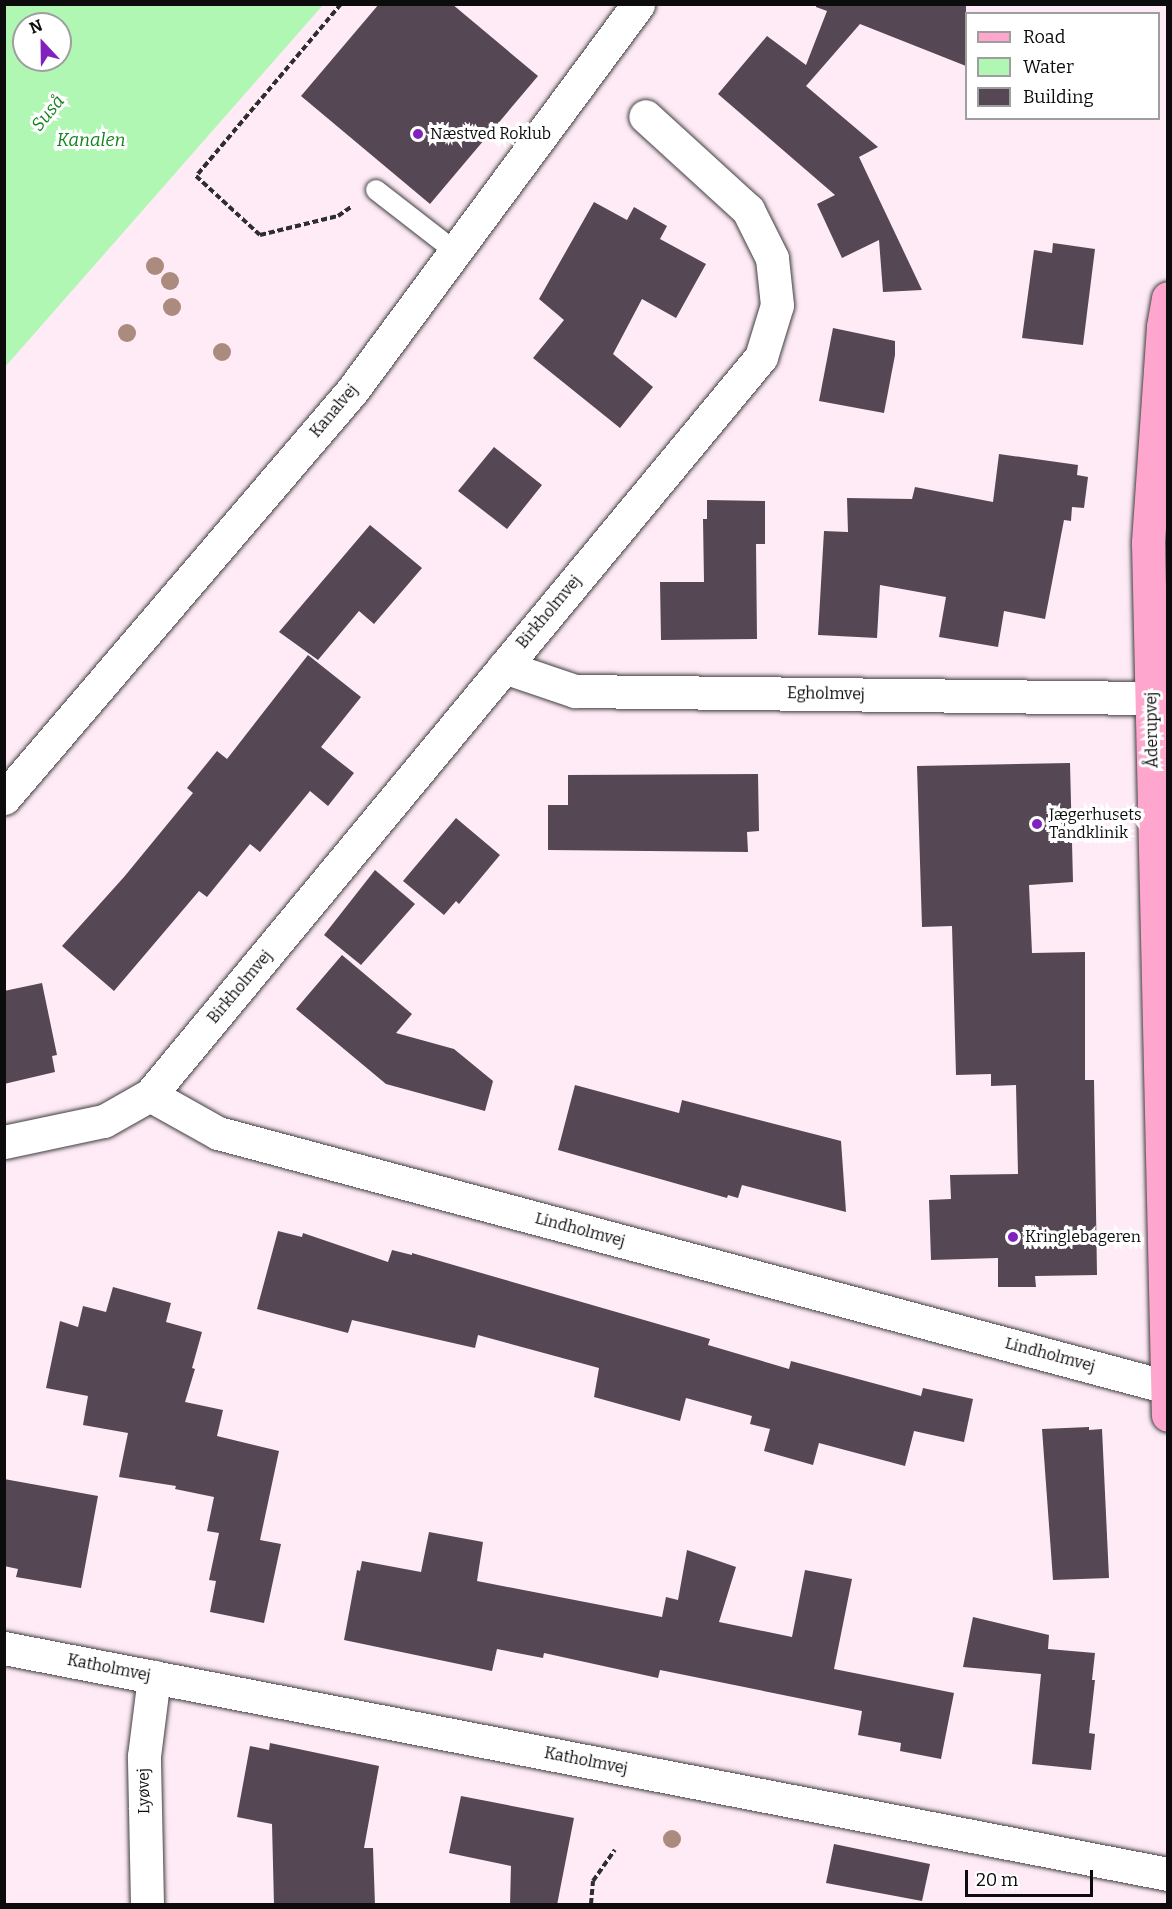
<!DOCTYPE html>
<meta charset="utf-8">
<style>
body{margin:0}
#map{position:relative;width:1172px;height:1909px;overflow:hidden;background:#ffebf6;font-family:Bitter,serif}
div>[style]{position:absolute}
.water>*{inset:0;background:#aff7b2}
.building>*{inset:0;background:#554854}
.path>*{height:4px;margin-top:-2px;transform-origin:0;background:repeating-linear-gradient(90deg,#2e2e2e 0 6px,transparent 0 9px)}
.roads{filter:drop-shadow(0 0 2px #3f3f3f) drop-shadow(0 0 2px #3f3f3f)}
.lane>*{height:20px;margin:-10px;padding:0 10px;transform-origin:10px;border-radius:10px;background:#fff}
.street>*{height:33px;margin:-16.5px;padding:0 16.5px;transform-origin:16.5px;border-radius:16.5px;background:#fff}
.secondary>*{height:33px;margin:-16.5px;padding:0 16.5px;transform-origin:16.5px;border-radius:16.5px;background:#ffa6ce}
.trees>*{width:18px;height:18px;margin:-9px;border-radius:50%;background:#aa8b7e}
.dots>*{width:16px;height:16px;translate:-50% -50%;box-sizing:border-box;border:3px solid #fff;border-radius:50%}
span{translate:-50% -50%;white-space:nowrap;text-align:center;line-height:1.15;-webkit-text-stroke:6px #fff;paint-order:stroke}
.poi-label{font-size:16px;color:#0c0c0c}
.left{translate:0 -50%;text-align:left}
.street-label{font-size:16px;color:#0c0c0c}
.water-label{font-size:18px;color:#13831e;font-style:italic}
.frame{position:absolute;inset:0;border:6px solid #0c0c0c;pointer-events:none}
.legend{position:absolute;left:965px;top:12px;width:195px;height:108px;box-sizing:border-box;background:#fff;border:2px solid #9e9e9e;margin:0;padding:8px 10px;list-style:none;font-size:18px;color:#0c0c0c}
.legend li{display:flex;align-items:center;gap:12px;height:30px}
.legend b{width:30px;border:2px solid #9e9e9e}
.north{position:absolute;left:12px;top:12px;width:60px;height:60px;box-sizing:border-box;background:#fff;border:2px solid #9e9e9e;border-radius:50%;rotate:338deg;font-size:16px;font-weight:700;line-height:24px;text-align:center;color:#0c0c0c}
.north::after{content:'';display:block;margin:auto;width:21px;height:27px;background:#8222be;clip-path:polygon(50% 0,100% 100%,50% 72%,0 100%)}
.scale{position:absolute;left:965px;top:1870px;width:128px;height:27px;box-sizing:border-box;border:3px solid #0c0c0c;border-top:0;padding-left:8px;font-size:18px;line-height:21px;white-space:nowrap;color:#0c0c0c;-webkit-text-stroke:4px #fff;paint-order:stroke}
</style>
<div id="map">
<div class="water">
<i style="clip-path:polygon(evenodd,5px 4px,323px 5px,5px 367px,4px 5px,5px 4px,24px 24px,60px 24px,60px 60px,24px 60px,24px 24px)"></i>
</div>
<div class="building">
<i style="clip-path:polygon(379px 4px,452px 4px,538px 76px,430px 204px,301px 96px)"></i>
<i style="clip-path:polygon(816px 4px,966px 4px,966px 66px,860px 24px,806px 86px,878px 147px,859px 157px,922px 290px,883px 292px,879px 240px,842px 258px,817px 204px,835px 195px,718px 94px,767px 36px,806px 65px,827px 11px,816px 7px)"></i>
<i style="clip-path:polygon(594px 202px,627px 220px,634px 207px,667px 226px,660px 239px,706px 264px,676px 318px,642px 299px,613px 354px,653px 387px,620px 428px,533px 358px,564px 320px,539px 299px)"></i>
<i style="clip-path:polygon(1053px 243px,1095px 249px,1083px 345px,1022px 338px,1034px 250px,1052px 253px)"></i>
<i style="clip-path:polygon(833px 328px,895px 341px,895px 355px,884px 413px,819px 401px)"></i>
<i style="clip-path:polygon(494px 447px,542px 485px,507px 529px,458px 491px)"></i>
<i style="clip-path:polygon(999px 454px,1078px 465px,1077px 475px,1088px 477px,1084px 508px,1072px 507px,1071px 521px,1064px 520px,1045px 619px,1004px 611px,998px 647px,939px 637px,946px 597px,880px 585px,877px 638px,818px 635px,824px 531px,848px 532px,847px 498px,912px 499px,915px 487px,993px 502px)"></i>
<i style="clip-path:polygon(707px 500px,765px 501px,765px 544px,756px 544px,757px 639px,661px 640px,660px 582px,704px 582px,703px 519px,707px 519px)"></i>
<i style="clip-path:polygon(370px 525px,422px 568px,374px 624px,359px 611px,318px 660px,279px 632px)"></i>
<i style="clip-path:polygon(308px 655px,361px 697px,321px 747px,354px 773px,328px 806px,310px 791px,260px 852px,250px 844px,207px 897px,199px 891px,114px 991px,62px 946px,124px 877px,193px 793px,187px 788px,217px 751px,227px 759px)"></i>
<i style="clip-path:polygon(1070px 763px,1073px 882px,1029px 885px,1032px 953px,1085px 952px,1085px 1080px,1094px 1080px,1097px 1275px,1035px 1276px,1036px 1287px,998px 1287px,998px 1258px,931px 1260px,929px 1200px,951px 1199px,950px 1175px,1018px 1174px,1016px 1085px,991px 1086px,991px 1074px,956px 1075px,952px 926px,922px 927px,917px 766px)"></i>
<i style="clip-path:polygon(758px 774px,759px 831px,747px 832px,748px 852px,548px 850px,548px 805px,568px 805px,568px 775px)"></i>
<i style="clip-path:polygon(456px 818px,500px 855px,459px 904px,456px 901px,444px 915px,403px 881px)"></i>
<i style="clip-path:polygon(375px 870px,415px 904px,361px 965px,324px 935px)"></i>
<i style="clip-path:polygon(342px 955px,412px 1014px,396px 1033px,454px 1049px,493px 1081px,485px 1111px,386px 1084px,296px 1009px)"></i>
<i style="clip-path:polygon(42px 983px,57px 1055px,52px 1056px,55px 1072px,4px 1084px,4px 991px)"></i>
<i style="clip-path:polygon(575px 1085px,679px 1113px,682px 1100px,841px 1141px,846px 1212px,742px 1185px,738px 1198px,728px 1195px,727px 1198px,558px 1150px)"></i>
<i style="clip-path:polygon(278px 1231px,302px 1237px,303px 1233px,388px 1262px,392px 1250px,412px 1255px,412px 1253px,710px 1339px,708px 1345px,789px 1369px,791px 1361px,921px 1396px,923px 1388px,973px 1399px,964px 1442px,914px 1431px,905px 1466px,819px 1443px,813px 1465px,764px 1451px,770px 1429px,750px 1424px,752px 1416px,686px 1398px,680px 1421px,594px 1397px,599px 1368px,478px 1335px,475px 1348px,352px 1320px,348px 1333px,257px 1309px)"></i>
<i style="clip-path:polygon(113px 1287px,171px 1303px,166px 1322px,202px 1332px,192px 1368px,195px 1369px,185px 1402px,223px 1410px,217px 1436px,279px 1451px,260px 1540px,281px 1544px,264px 1623px,210px 1612px,216px 1581px,209px 1580px,219px 1533px,207px 1531px,214px 1497px,175px 1489px,176px 1486px,119px 1477px,128px 1433px,83px 1425px,88px 1396px,46px 1388px,60px 1321px,78px 1327px,83px 1306px,106px 1312px)"></i>
<i style="clip-path:polygon(1089px 1427px,1089px 1430px,1102px 1429px,1109px 1578px,1053px 1580px,1042px 1429px)"></i>
<i style="clip-path:polygon(4px 1479px,98px 1496px,81px 1588px,16px 1577px,18px 1569px,4px 1566px)"></i>
<i style="clip-path:polygon(429px 1532px,483px 1542px,477px 1581px,662px 1617px,666px 1597px,678px 1600px,687px 1550px,736px 1567px,719px 1622px,792px 1637px,805px 1570px,852px 1579px,834px 1669px,954px 1693px,941px 1759px,900px 1751px,901px 1743px,858px 1735px,862px 1711px,660px 1670px,658px 1678px,544px 1653px,543px 1658px,497px 1649px,492px 1671px,344px 1640px,357px 1570px,360px 1571px,362px 1561px,421px 1572px)"></i>
<i style="clip-path:polygon(973px 1617px,1049px 1635px,1048px 1649px,1095px 1653px,1092px 1680px,1095px 1680px,1089px 1733px,1095px 1734px,1091px 1770px,1032px 1764px,1041px 1674px,963px 1667px)"></i>
<i style="clip-path:polygon(270px 1743px,379px 1766px,364px 1848px,373px 1848px,375px 1905px,274px 1905px,272px 1824px,237px 1817px,250px 1746px,269px 1750px)"></i>
<i style="clip-path:polygon(461px 1796px,574px 1818px,557px 1905px,510px 1905px,511px 1866px,449px 1853px)"></i>
<i style="clip-path:polygon(834px 1844px,930px 1864px,922px 1901px,826px 1883px)"></i>
</div>
<div class="path">
<i style="left:341px;top:4px;width:225px;rotate:130.1deg"></i>
<i style="left:196px;top:176px;width:87px;rotate:42.7deg"></i>
<i style="left:260px;top:235px;width:80px;rotate:-13.7deg"></i>
<i style="left:338px;top:216px;width:16px;rotate:-35deg"></i>
<i style="left:591px;top:1904px;width:23px;rotate:-85deg"></i>
<i style="left:593px;top:1881px;width:38px;rotate:-55deg"></i>
</div>
<div class="roads">
<div class="lane">
<i style="left:376px;top:190px;width:101px;rotate:37.8deg"></i>
</div>
<div class="street">
<i style="left:504px;top:667px;width:75px;rotate:18.7deg"></i>
<i style="left:575px;top:691px;width:576px;rotate:0.7deg"></i>
<i style="left:4px;top:798px;width:535px;rotate:-49.47deg"></i>
<i style="left:352px;top:391px;width:481px;rotate:-53.5deg"></i>
<i style="left:150px;top:1095px;width:958px;rotate:-50.38deg"></i>
<i style="left:761px;top:357px;width:54px;rotate:-72.9deg"></i>
<i style="left:777px;top:305px;width:47px;rotate:-96.1deg"></i>
<i style="left:772px;top:258px;width:54px;rotate:-116.6deg"></i>
<i style="left:748px;top:210px;width:139px;rotate:-137.6deg"></i>
<i style="left:4px;top:1142px;width:102px;rotate:-11.9deg"></i>
<i style="left:104px;top:1121px;width:53px;rotate:-29.5deg"></i>
<i style="left:150px;top:1095px;width:78px;rotate:29.2deg"></i>
<i style="left:218px;top:1133px;width:982px;rotate:14.98deg"></i>
<i style="left:4px;top:1648px;width:1186px;rotate:10.99deg"></i>
<i style="left:147px;top:1904px;width:148px;rotate:-91.2deg"></i>
<i style="left:144px;top:1756px;width:80px;rotate:-82.8deg"></i>
</div>
<div class="secondary">
<i style="left:1168px;top:298px;width:29px;rotate:100deg"></i>
<i style="left:1163px;top:327px;width:217px;rotate:94deg"></i>
<i style="left:1148px;top:543px;width:872px;rotate:88.69deg"></i>
</div>
</div>
<div class="trees">
<i style="left:155px;top:266px"></i>
<i style="left:170px;top:281px"></i>
<i style="left:172px;top:307px"></i>
<i style="left:127px;top:333px"></i>
<i style="left:222px;top:352px"></i>
<i style="left:672px;top:1839px"></i>
</div>
<div class="dots">
<i style="left:418px;top:134px;background:#8222be"></i>
<i style="left:1037px;top:824px;background:#8222be"></i>
<i style="left:1013px;top:1237px;background:#8222be"></i>
</div>
<div class="poi-label">
<span class="left" style="left:430px;top:134px">Næstved Roklub</span>
<span class="left" style="left:1049px;top:824px">Jægerhusets<br>Tandklinik</span>
<span class="left" style="left:1025px;top:1237px">Kringlebageren</span>
</div>
<div class="street-label">
<span style="left:334px;top:411px;rotate:-50deg">Kanalvej</span>
<span style="left:549px;top:612px;rotate:-50deg">Birkholmvej</span>
<span style="left:826px;top:694px;rotate:1deg">Egholmvej</span>
<span style="left:1152px;top:730px;rotate:-91deg">Åderupvej</span>
<span style="left:240px;top:987px;rotate:-50deg">Birkholmvej</span>
<span style="left:580px;top:1230px;rotate:15deg">Lindholmvej</span>
<span style="left:1050px;top:1355px;rotate:15deg">Lindholmvej</span>
<span style="left:109px;top:1668px;rotate:11deg">Katholmvej</span>
<span style="left:586px;top:1761px;rotate:11deg">Katholmvej</span>
<span style="left:144px;top:1791px;rotate:-91deg">Lyøvej</span>
</div>
<div class="water-label">
<span style="left:48px;top:113px;rotate:-51deg">Suså</span>
<span style="left:91px;top:140px">Kanalen</span>
</div>
<div class="frame"></div>
<ul class="legend">
<li><b style="height:8px;background:#ffa6ce"></b>Road</li>
<li><b style="height:16px;background:#aff7b2"></b>Water</li>
<li><b style="height:16px;background:#554854"></b>Building</li>
</ul>
<div class="north">N</div>
<div class="scale">20 m</div>
</div>
